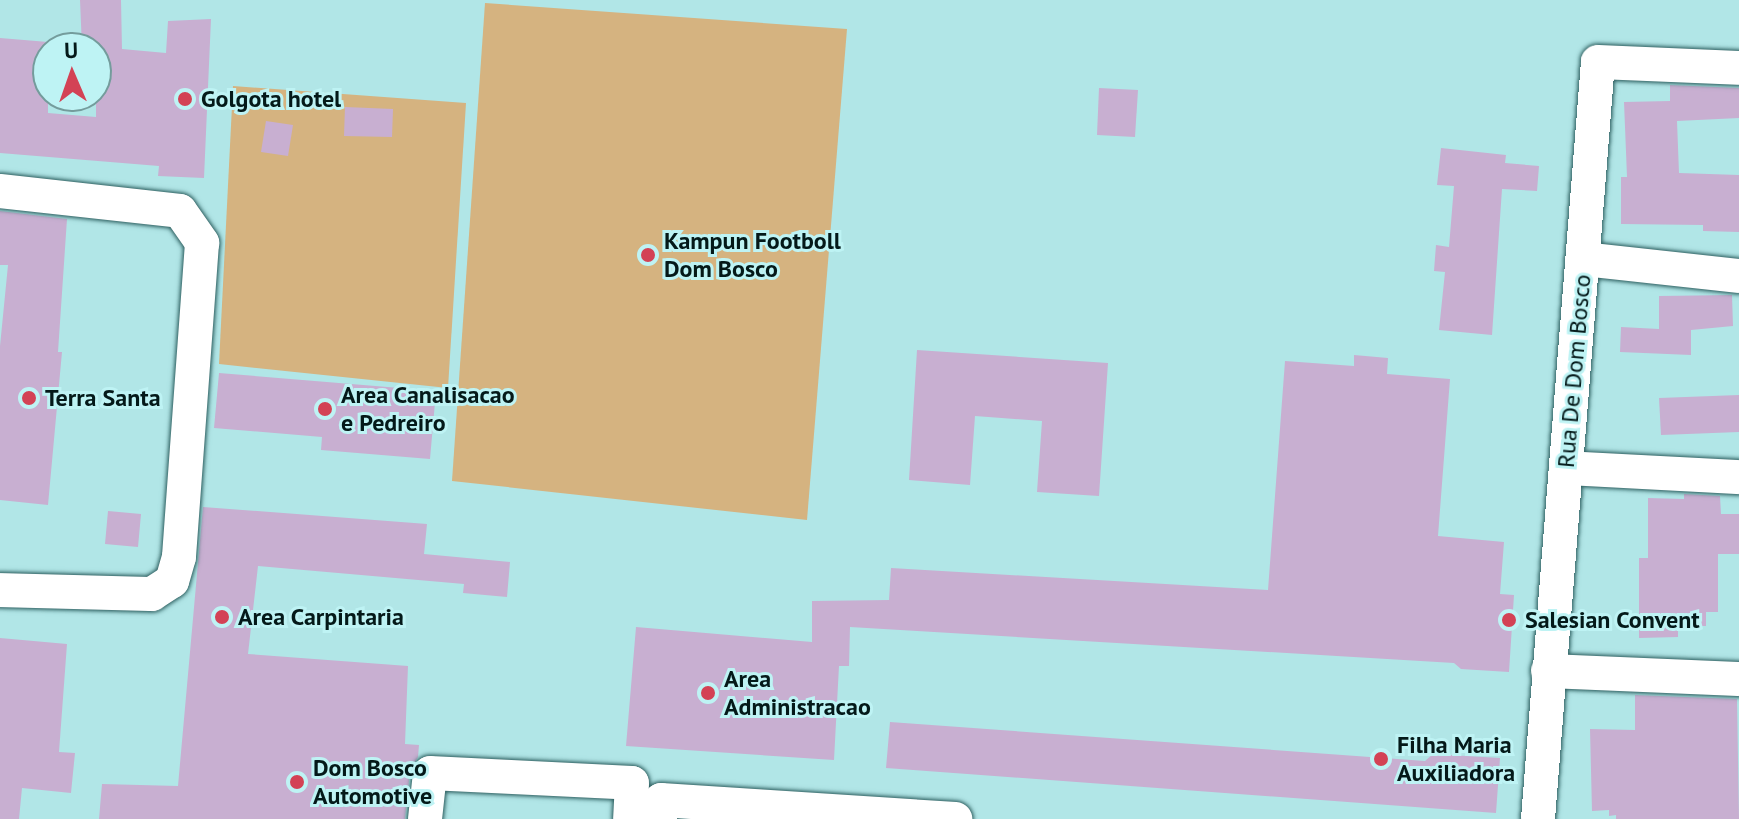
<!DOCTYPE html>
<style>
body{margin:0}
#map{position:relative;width:1739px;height:819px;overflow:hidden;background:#b1e6e7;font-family:"PT Sans",sans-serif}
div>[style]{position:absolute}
.green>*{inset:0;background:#d5b380}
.building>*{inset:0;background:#c8afd1}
.roads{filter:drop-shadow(0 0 2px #2d5f60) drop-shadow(0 0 2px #2d5f60)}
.minor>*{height:34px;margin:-17px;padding:0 17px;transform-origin:17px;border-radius:17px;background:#fff}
.dots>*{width:22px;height:22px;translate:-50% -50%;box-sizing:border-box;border:4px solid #bef3f4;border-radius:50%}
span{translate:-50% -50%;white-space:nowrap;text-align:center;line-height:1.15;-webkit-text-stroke:6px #bef3f4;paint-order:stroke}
.poi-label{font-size:24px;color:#041919;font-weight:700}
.left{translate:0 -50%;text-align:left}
.street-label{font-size:24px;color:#041919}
.north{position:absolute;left:32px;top:32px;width:80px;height:80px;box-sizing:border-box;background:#bef3f4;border:2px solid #749c9c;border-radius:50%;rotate:358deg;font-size:22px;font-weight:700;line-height:32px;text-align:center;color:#041919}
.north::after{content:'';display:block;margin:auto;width:28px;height:36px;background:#d34255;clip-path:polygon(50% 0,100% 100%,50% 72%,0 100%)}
</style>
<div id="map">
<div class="green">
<i style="clip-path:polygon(485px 3px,847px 29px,807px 520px,452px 481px)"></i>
<i style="clip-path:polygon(233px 86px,466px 103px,448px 388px,219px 364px)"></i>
</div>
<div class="building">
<i style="clip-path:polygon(80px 0,121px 0,122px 49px,166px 53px,168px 21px,211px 19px,204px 178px,158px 176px,159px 166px,0 153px,0 38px,48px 42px,48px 113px,96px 117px,96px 48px,82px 48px)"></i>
<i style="clip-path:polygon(1670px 85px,1739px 88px,1739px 118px,1677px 121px,1679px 173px,1739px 175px,1739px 232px,1703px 231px,1703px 225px,1621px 224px,1621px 177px,1627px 177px,1624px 102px,1670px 101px)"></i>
<i style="clip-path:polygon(1099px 88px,1138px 90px,1135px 137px,1097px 135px)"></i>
<i style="clip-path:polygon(345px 107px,393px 109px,392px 137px,344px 136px)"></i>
<i style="clip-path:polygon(266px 121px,293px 125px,288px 156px,261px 152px)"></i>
<i style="clip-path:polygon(1441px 148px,1506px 155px,1505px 163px,1539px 166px,1537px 191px,1502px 189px,1492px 335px,1439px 330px,1445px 272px,1434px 271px,1436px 245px,1449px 247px,1454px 186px,1437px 185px)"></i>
<i style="clip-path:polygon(0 211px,67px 219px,58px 352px,62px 352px,48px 505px,0 500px,0 346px,8px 265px,0 265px)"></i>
<i style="clip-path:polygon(1732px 295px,1733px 326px,1691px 330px,1691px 355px,1620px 352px,1621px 327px,1659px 329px,1659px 296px)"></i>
<i style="clip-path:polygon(917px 350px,1108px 363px,1099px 496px,1037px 492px,1042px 421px,975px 416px,970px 485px,909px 480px)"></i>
<i style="clip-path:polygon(1354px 355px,1388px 358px,1387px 374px,1450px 379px,1438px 536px,1504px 542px,1500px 594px,1514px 595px,1509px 672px,1461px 669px,1454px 663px,850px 627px,849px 666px,839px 666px,834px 760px,626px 746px,636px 627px,812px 642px,812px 601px,889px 600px,891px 568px,1268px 590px,1285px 361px,1354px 366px)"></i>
<i style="clip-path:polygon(219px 373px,436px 391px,430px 459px,321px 450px,322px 437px,214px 428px)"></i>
<i style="clip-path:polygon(1739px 395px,1739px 432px,1661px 435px,1659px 398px)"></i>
<i style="clip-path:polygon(1684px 494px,1720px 496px,1721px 514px,1739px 514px,1739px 554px,1718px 554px,1718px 612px,1706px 612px,1706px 626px,1678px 626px,1678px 637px,1639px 638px,1639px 558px,1648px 558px,1648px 498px,1684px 499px)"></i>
<i style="clip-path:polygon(203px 507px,427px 524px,424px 554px,510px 562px,507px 597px,463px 593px,464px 584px,258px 566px,248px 654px,408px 666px,405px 744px,419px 745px,418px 757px,410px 771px,405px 819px,99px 819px,102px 784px,178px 786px)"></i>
<i style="clip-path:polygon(108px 511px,141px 514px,138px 547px,105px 544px)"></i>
<i style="clip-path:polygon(0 638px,67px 644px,59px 752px,75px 753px,71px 793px,22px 788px,19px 819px,0 819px)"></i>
<i style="clip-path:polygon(1635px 695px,1737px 699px,1739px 819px,1616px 819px,1616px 815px,1609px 816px,1609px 810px,1592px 811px,1590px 729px,1635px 730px)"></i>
<i style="clip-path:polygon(890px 722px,1425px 761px,1433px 754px,1500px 758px,1496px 813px,886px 768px)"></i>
</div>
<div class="roads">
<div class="minor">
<i style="left:0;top:191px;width:181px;rotate:6.3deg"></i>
<i style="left:180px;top:211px;width:39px;rotate:55deg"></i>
<i style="left:202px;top:243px;width:315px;rotate:94.2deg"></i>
<i style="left:179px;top:557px;width:25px;rotate:106deg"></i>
<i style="left:172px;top:581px;width:24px;rotate:147deg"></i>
<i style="left:152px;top:594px;width:152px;rotate:-178.5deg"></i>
<i style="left:1583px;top:259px;width:157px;rotate:6.2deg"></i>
<i style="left:1566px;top:468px;width:173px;rotate:3deg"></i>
<i style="left:1548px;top:671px;width:191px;rotate:2.4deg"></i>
<i style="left:425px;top:819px;width:46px;rotate:-83.8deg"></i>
<i style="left:430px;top:773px;width:202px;rotate:2.8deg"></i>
<i style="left:632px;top:783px;width:36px;rotate:93deg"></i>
<i style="left:660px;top:819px;width:19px;rotate:-87deg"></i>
<i style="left:661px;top:800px;width:295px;rotate:3.7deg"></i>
<i style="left:1538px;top:819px;width:759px;rotate:-85.47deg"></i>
<i style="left:1598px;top:62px;width:141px;rotate:2.4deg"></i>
</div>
</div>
<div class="dots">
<i style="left:185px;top:99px;background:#d34255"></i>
<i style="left:648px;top:255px;background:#d34255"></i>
<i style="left:29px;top:398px;background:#d34255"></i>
<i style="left:325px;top:409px;background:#d34255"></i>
<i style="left:222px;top:617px;background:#d34255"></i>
<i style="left:1509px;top:620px;background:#d34255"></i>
<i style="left:708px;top:693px;background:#d34255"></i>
<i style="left:1381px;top:759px;background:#d34255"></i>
<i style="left:297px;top:782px;background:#d34255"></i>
</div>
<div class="poi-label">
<span class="left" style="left:201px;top:99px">Golgota hotel</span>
<span class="left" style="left:664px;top:255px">Kampun Footboll<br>Dom Bosco</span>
<span class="left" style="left:341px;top:409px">Area Canalisacao<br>e Pedreiro</span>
<span class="left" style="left:45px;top:398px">Terra Santa</span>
<span class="left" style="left:238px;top:617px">Area Carpintaria</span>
<span class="left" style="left:1525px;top:620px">Salesian Convent</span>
<span class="left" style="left:724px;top:693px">Area<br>Administracao</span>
<span class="left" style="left:1397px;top:759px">Filha Maria<br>Auxiliadora</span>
<span class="left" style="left:313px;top:782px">Dom Bosco<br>Automotive</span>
</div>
<div class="street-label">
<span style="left:1574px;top:371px;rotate:-85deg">Rua De Dom Bosco</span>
</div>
<div class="north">U</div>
</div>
